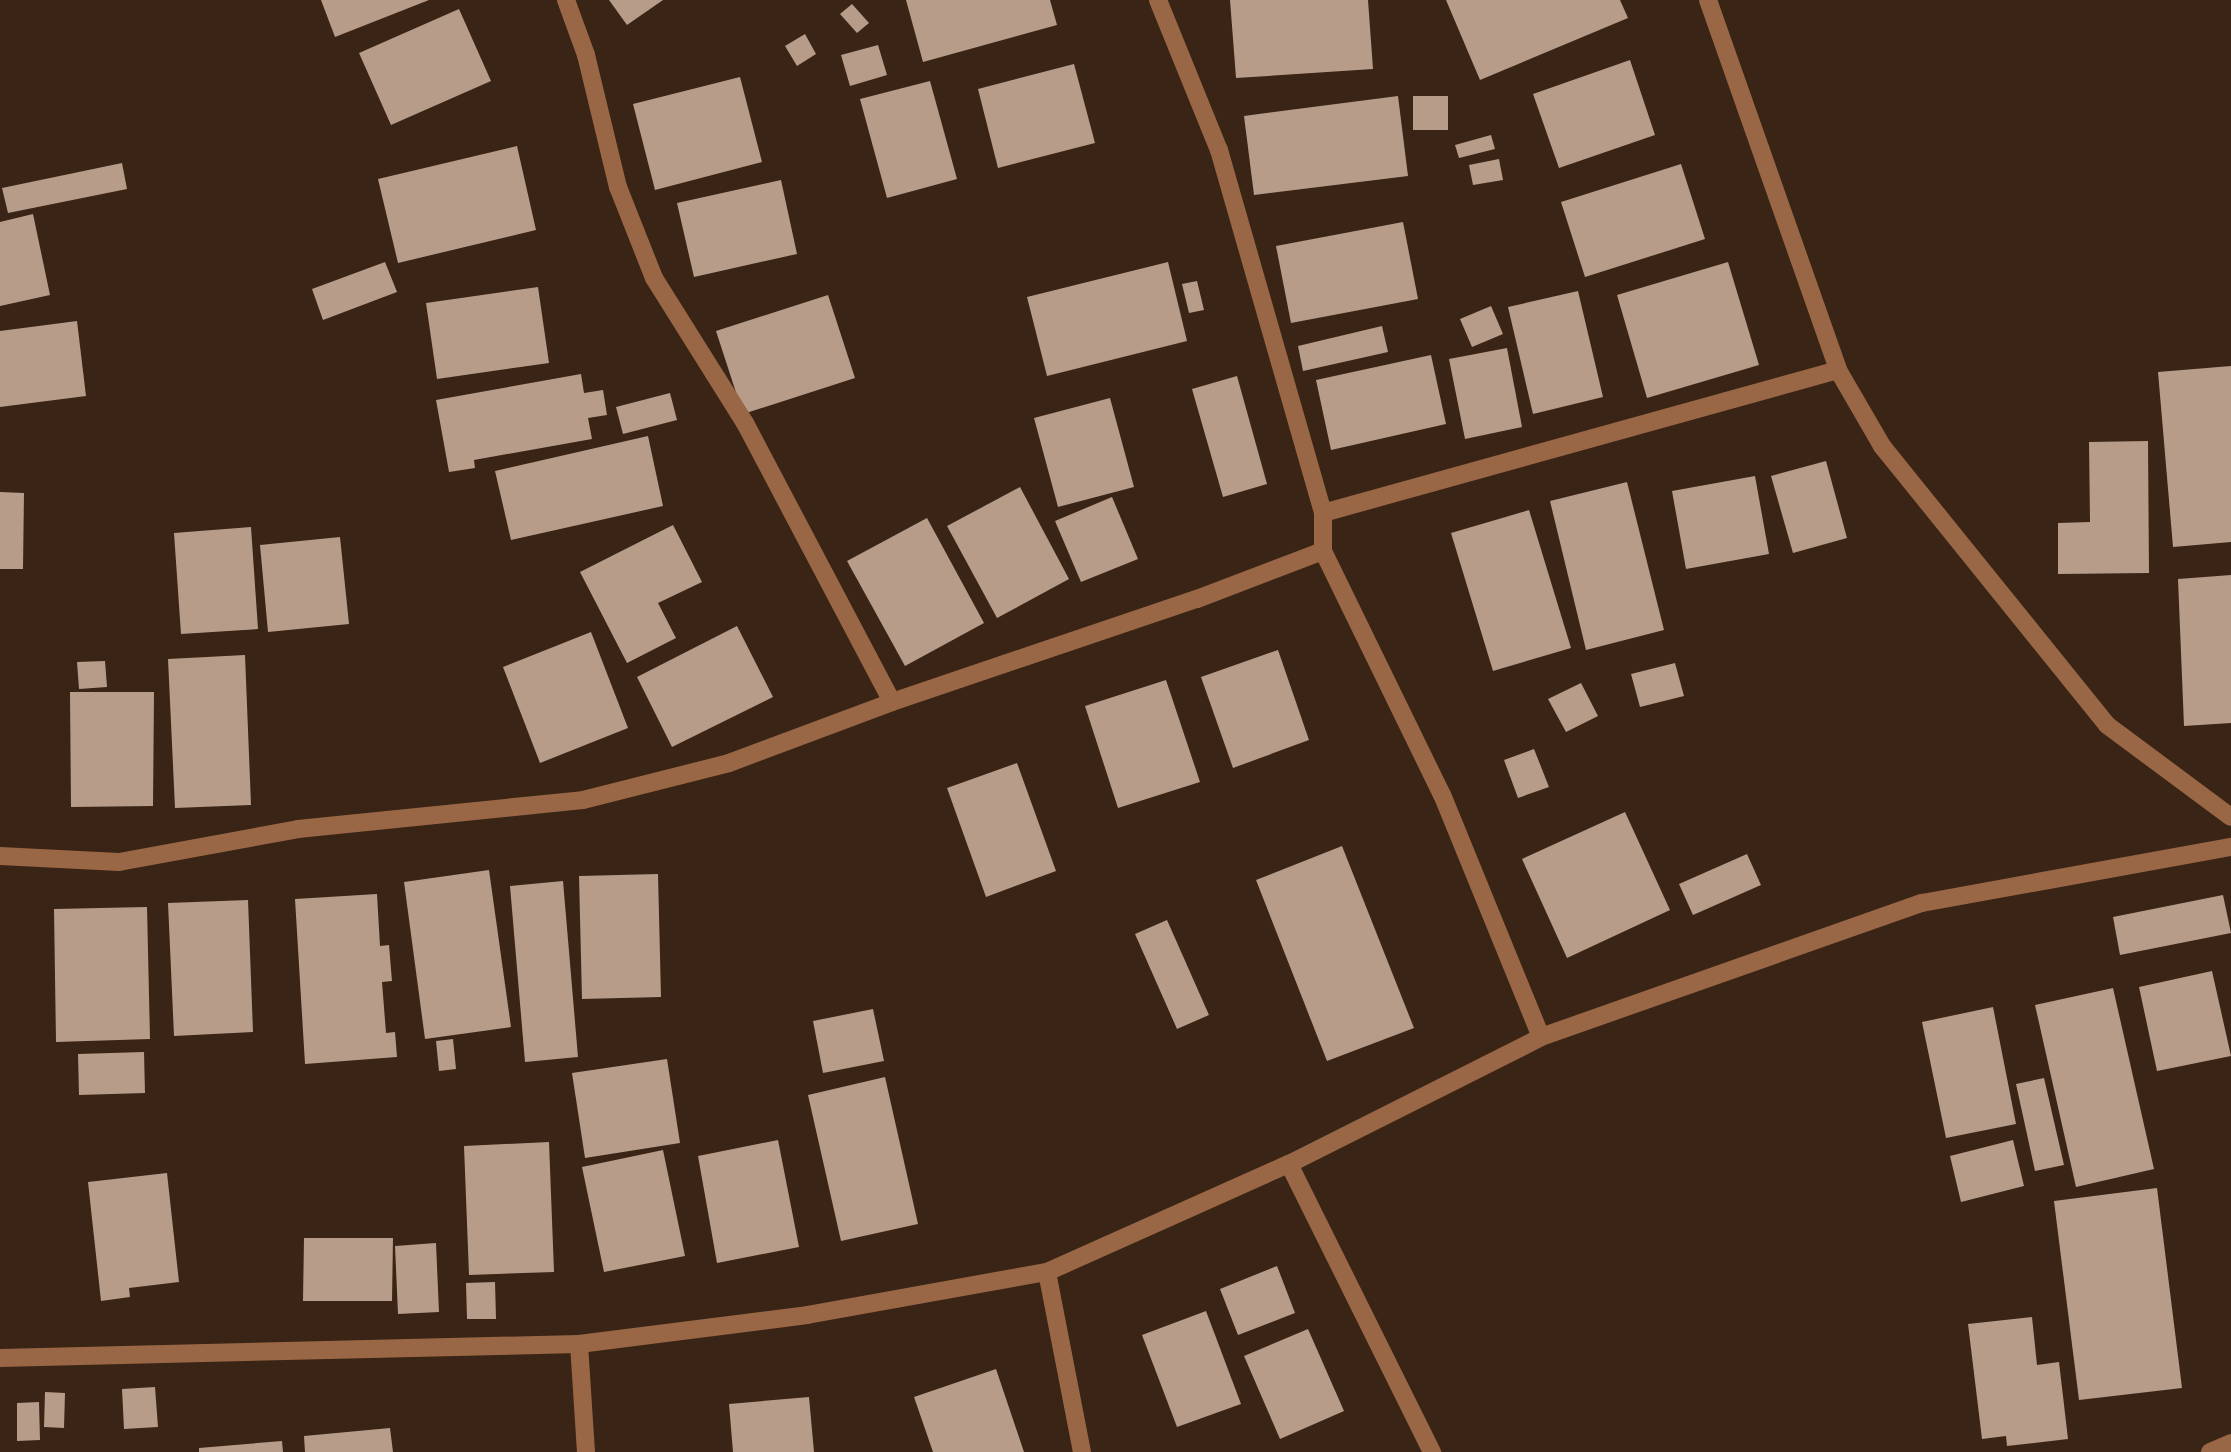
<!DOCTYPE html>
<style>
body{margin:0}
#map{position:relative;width:2231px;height:1452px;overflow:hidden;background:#392415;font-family:"Fira Sans Condensed",sans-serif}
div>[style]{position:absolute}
.building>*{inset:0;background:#b89c8a}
.minor>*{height:18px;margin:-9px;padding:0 9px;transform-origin:9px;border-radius:9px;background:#996745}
span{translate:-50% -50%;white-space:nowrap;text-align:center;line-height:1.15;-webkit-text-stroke:7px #191009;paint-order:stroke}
</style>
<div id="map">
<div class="building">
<i style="clip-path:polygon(321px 0,429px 0,335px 37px)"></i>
<i style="clip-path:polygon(609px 0,663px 0,627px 25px)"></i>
<i style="clip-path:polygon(906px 0,1050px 0,1057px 25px,923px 62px)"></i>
<i style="clip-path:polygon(1230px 0,1368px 0,1373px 69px,1236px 78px)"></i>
<i style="clip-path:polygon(1446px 0,1620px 0,1628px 18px,1480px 80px)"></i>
<i style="clip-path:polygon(852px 4px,869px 23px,857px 33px,840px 14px)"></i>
<i style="clip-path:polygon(459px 9px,491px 81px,391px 125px,359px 53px)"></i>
<i style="clip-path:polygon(805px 34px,816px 54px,797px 66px,785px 46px)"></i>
<i style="clip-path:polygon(878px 45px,887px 75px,850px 86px,841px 55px)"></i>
<i style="clip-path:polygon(1630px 60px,1655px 135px,1559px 168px,1533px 94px)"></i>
<i style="clip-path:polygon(1074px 64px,1095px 143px,998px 168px,978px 89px)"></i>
<i style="clip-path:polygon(740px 77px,762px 162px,655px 190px,633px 104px)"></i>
<i style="clip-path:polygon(930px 81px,957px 179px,887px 198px,860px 99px)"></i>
<i style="clip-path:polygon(1398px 96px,1408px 176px,1254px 195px,1244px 116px)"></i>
<i style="clip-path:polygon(1413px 96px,1448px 96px,1448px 130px,1413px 130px)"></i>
<i style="clip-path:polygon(1491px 135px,1495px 149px,1459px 158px,1455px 145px)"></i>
<i style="clip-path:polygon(517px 146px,536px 230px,398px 263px,378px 179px)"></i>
<i style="clip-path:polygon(1499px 159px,1503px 180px,1473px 185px,1469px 165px)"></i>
<i style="clip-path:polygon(122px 163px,127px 189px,8px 213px,2px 188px)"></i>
<i style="clip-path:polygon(1681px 164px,1705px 239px,1585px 277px,1561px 202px)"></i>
<i style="clip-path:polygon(781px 180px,797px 254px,694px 277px,677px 203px)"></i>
<i style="clip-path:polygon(33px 214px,50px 295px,0 306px,0 222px)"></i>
<i style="clip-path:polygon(1403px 222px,1418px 299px,1291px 323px,1276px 246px)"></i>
<i style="clip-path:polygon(385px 262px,397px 292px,323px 320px,312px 289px)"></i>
<i style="clip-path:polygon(1168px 262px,1187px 341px,1047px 376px,1027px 297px)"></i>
<i style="clip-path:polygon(1728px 262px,1759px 365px,1647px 398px,1617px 295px)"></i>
<i style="clip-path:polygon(1197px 281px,1204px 310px,1189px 313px,1182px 284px)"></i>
<i style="clip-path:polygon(538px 287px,549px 363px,437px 379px,426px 303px)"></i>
<i style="clip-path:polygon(1578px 291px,1603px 397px,1533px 414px,1508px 307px)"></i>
<i style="clip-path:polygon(828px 295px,855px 378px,743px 414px,716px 331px)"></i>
<i style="clip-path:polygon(1491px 306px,1503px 334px,1472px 347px,1460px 319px)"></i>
<i style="clip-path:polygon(77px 321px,86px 396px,0 407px,0 331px)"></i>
<i style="clip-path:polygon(1382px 326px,1388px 352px,1303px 371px,1298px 346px)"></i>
<i style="clip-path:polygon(1507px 348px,1522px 427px,1465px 439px,1449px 359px)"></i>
<i style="clip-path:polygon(1431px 355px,1446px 424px,1331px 450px,1316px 380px)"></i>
<i style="clip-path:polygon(2231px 366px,2231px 542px,2173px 547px,2158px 372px)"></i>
<i style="clip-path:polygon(581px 374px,584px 393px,603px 390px,607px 415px,588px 418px,592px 439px,474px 460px,475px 468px,449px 472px,436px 400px)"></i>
<i style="clip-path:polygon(1237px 376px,1267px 484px,1223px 497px,1192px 389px)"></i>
<i style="clip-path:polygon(670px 393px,677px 420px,623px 434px,616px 407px)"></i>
<i style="clip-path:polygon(1110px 398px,1134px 487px,1058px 507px,1034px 418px)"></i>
<i style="clip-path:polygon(648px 436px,663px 506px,511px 540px,495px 471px)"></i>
<i style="clip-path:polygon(2148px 441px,2149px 573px,2058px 574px,2058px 523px,2090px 522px,2089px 442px)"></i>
<i style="clip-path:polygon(1826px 461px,1847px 538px,1793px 553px,1771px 476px)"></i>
<i style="clip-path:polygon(1755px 476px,1769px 554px,1686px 569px,1672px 491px)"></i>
<i style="clip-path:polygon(1627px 482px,1664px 630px,1586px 650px,1550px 501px)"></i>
<i style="clip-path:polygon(1020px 487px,1069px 579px,997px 618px,947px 526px)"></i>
<i style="clip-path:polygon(0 492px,24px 493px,23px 569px,0 569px)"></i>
<i style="clip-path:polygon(1112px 497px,1138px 559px,1081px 582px,1055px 521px)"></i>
<i style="clip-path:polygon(1529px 510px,1571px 648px,1493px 671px,1451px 533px)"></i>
<i style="clip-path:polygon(927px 518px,984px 623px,905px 666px,847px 561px)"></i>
<i style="clip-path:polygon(673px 525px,702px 582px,658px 603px,676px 638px,627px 663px,580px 572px)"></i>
<i style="clip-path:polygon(251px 527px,258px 629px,181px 634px,174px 533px)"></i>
<i style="clip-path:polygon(340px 537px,349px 624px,268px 632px,260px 545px)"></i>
<i style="clip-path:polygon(2231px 575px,2231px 723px,2184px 726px,2178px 579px)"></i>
<i style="clip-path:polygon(737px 626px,773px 697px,672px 747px,637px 677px)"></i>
<i style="clip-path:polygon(591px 632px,628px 728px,540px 763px,503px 667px)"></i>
<i style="clip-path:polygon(1278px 650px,1309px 740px,1233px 768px,1201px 677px)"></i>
<i style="clip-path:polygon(245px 655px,251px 805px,175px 808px,168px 659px)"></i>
<i style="clip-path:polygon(105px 661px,107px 687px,79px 689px,77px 662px)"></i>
<i style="clip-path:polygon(1675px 663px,1684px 696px,1640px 707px,1631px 674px)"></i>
<i style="clip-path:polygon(1166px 680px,1200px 782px,1118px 808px,1085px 706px)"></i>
<i style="clip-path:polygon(1581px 683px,1598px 716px,1566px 732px,1548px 699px)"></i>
<i style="clip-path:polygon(70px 692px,154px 692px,153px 806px,71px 807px)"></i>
<i style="clip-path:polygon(1534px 749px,1549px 787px,1518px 798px,1504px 760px)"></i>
<i style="clip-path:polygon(1017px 763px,1056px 871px,986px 897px,947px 788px)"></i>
<i style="clip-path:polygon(1625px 812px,1670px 910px,1567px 958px,1522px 859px)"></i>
<i style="clip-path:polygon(1342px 846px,1414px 1028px,1327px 1061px,1256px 880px)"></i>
<i style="clip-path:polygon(1747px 854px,1761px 885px,1693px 915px,1679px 884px)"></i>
<i style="clip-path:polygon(489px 870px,511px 1027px,425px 1039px,404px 882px)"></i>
<i style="clip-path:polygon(658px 874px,661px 997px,582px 999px,579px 876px)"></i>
<i style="clip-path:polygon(563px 881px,578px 1057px,525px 1062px,510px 886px)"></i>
<i style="clip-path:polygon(377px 894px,380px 946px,389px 945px,392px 981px,382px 982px,386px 1033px,395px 1032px,397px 1057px,305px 1064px,295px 899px)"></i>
<i style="clip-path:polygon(2223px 895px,2231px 933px,2120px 955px,2113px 917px)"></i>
<i style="clip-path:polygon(248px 900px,253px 1032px,174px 1036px,168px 903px)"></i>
<i style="clip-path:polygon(147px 907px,150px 1039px,56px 1042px,54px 909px)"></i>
<i style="clip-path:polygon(1167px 920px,1209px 1015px,1177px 1029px,1135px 934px)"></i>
<i style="clip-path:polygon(2212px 971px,2231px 1056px,2157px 1071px,2139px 987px)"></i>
<i style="clip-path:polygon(2113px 988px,2154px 1169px,2076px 1187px,2035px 1005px)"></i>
<i style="clip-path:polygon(1993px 1007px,2016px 1124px,1946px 1138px,1922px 1022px)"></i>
<i style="clip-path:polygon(873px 1009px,884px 1061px,823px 1073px,813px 1021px)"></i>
<i style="clip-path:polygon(453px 1039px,456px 1069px,439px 1071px,436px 1041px)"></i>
<i style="clip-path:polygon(144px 1052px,145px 1093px,79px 1095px,78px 1054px)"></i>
<i style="clip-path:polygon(667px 1059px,680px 1143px,585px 1158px,572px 1073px)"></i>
<i style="clip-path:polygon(885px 1077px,918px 1224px,841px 1241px,808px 1095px)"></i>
<i style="clip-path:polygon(2044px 1078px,2064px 1165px,2035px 1171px,2016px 1084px)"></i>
<i style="clip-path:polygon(778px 1140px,799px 1247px,717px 1263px,698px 1156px)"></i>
<i style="clip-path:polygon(2013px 1140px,2024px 1186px,1961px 1202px,1950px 1156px)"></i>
<i style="clip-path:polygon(549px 1142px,554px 1272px,469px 1275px,464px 1146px)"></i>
<i style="clip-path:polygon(663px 1150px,685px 1256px,604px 1272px,582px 1167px)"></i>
<i style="clip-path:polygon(167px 1173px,179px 1282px,129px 1288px,130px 1297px,101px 1301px,88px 1182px)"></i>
<i style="clip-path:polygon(2157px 1188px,2182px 1388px,2079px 1400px,2054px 1201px)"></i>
<i style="clip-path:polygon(304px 1238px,393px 1238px,392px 1301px,303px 1301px)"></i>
<i style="clip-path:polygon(436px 1243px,439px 1312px,398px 1314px,395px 1246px)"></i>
<i style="clip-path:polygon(1277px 1266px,1295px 1313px,1238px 1335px,1220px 1289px)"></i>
<i style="clip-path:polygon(495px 1282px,496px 1319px,467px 1319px,466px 1283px)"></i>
<i style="clip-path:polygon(1206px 1311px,1241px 1404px,1177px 1427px,1142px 1335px)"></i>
<i style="clip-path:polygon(2032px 1317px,2037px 1365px,2059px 1362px,2068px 1439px,2007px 1446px,2006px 1436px,1982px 1439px,1968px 1324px)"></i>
<i style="clip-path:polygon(1308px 1329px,1344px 1411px,1280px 1439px,1244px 1356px)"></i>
<i style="clip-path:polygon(996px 1369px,1024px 1452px,933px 1452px,914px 1397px)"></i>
<i style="clip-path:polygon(155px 1387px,158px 1427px,124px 1429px,122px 1389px)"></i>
<i style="clip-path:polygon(45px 1392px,65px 1393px,64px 1428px,44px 1427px)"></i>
<i style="clip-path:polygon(809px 1397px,814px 1452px,733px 1452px,729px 1404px)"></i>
<i style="clip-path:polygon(39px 1402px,40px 1440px,17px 1441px,17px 1403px)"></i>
<i style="clip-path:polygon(390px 1428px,393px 1452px,305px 1452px,304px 1436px)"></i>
<i style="clip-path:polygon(282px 1441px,283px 1452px,199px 1452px,199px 1448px)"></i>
</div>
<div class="minor">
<i style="left:566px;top:0;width:59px;rotate:70deg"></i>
<i style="left:586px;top:55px;width:136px;rotate:76.4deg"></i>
<i style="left:618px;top:187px;width:98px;rotate:68.4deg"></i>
<i style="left:654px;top:278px;width:171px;rotate:57.9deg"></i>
<i style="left:745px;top:423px;width:315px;rotate:62.2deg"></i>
<i style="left:1158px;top:0;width:162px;rotate:67.9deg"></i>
<i style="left:1219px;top:150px;width:378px;rotate:74deg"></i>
<i style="left:1708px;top:0;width:392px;rotate:70.6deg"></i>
<i style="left:1838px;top:370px;width:88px;rotate:59.9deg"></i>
<i style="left:1882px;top:446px;width:358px;rotate:51.1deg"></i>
<i style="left:2107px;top:725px;width:154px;rotate:36.6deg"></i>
<i style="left:0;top:856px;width:119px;rotate:2.9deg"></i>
<i style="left:119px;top:862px;width:182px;rotate:-10.4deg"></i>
<i style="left:298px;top:829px;width:286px;rotate:-5.8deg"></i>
<i style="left:583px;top:800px;width:151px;rotate:-14.2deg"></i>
<i style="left:729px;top:763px;width:174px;rotate:-20.5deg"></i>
<i style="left:892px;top:702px;width:322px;rotate:-18.7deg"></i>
<i style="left:1197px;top:599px;width:135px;rotate:-20.9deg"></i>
<i style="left:1541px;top:1037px;width:261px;rotate:-112.2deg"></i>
<i style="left:1442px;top:795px;width:271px;rotate:-116deg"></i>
<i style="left:1323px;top:551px;width:38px;rotate:-90deg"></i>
<i style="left:1323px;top:513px;width:534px;rotate:-15.52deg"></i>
<i style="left:1289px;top:1164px;width:322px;rotate:63.6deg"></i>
<i style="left:1047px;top:1272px;width:183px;rotate:79deg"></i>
<i style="left:579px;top:1344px;width:108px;rotate:86.3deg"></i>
<i style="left:0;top:1358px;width:579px;rotate:-1.39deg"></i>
<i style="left:579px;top:1344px;width:230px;rotate:-7.2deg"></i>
<i style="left:807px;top:1315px;width:244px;rotate:-10.2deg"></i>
<i style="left:1047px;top:1272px;width:265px;rotate:-24.1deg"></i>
<i style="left:1289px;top:1164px;width:282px;rotate:-26.7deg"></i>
<i style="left:1541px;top:1037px;width:404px;rotate:-19.4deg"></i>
<i style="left:1922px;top:903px;width:314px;rotate:-10.3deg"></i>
<i style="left:2210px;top:1452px;width:23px;rotate:-23deg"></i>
</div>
</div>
